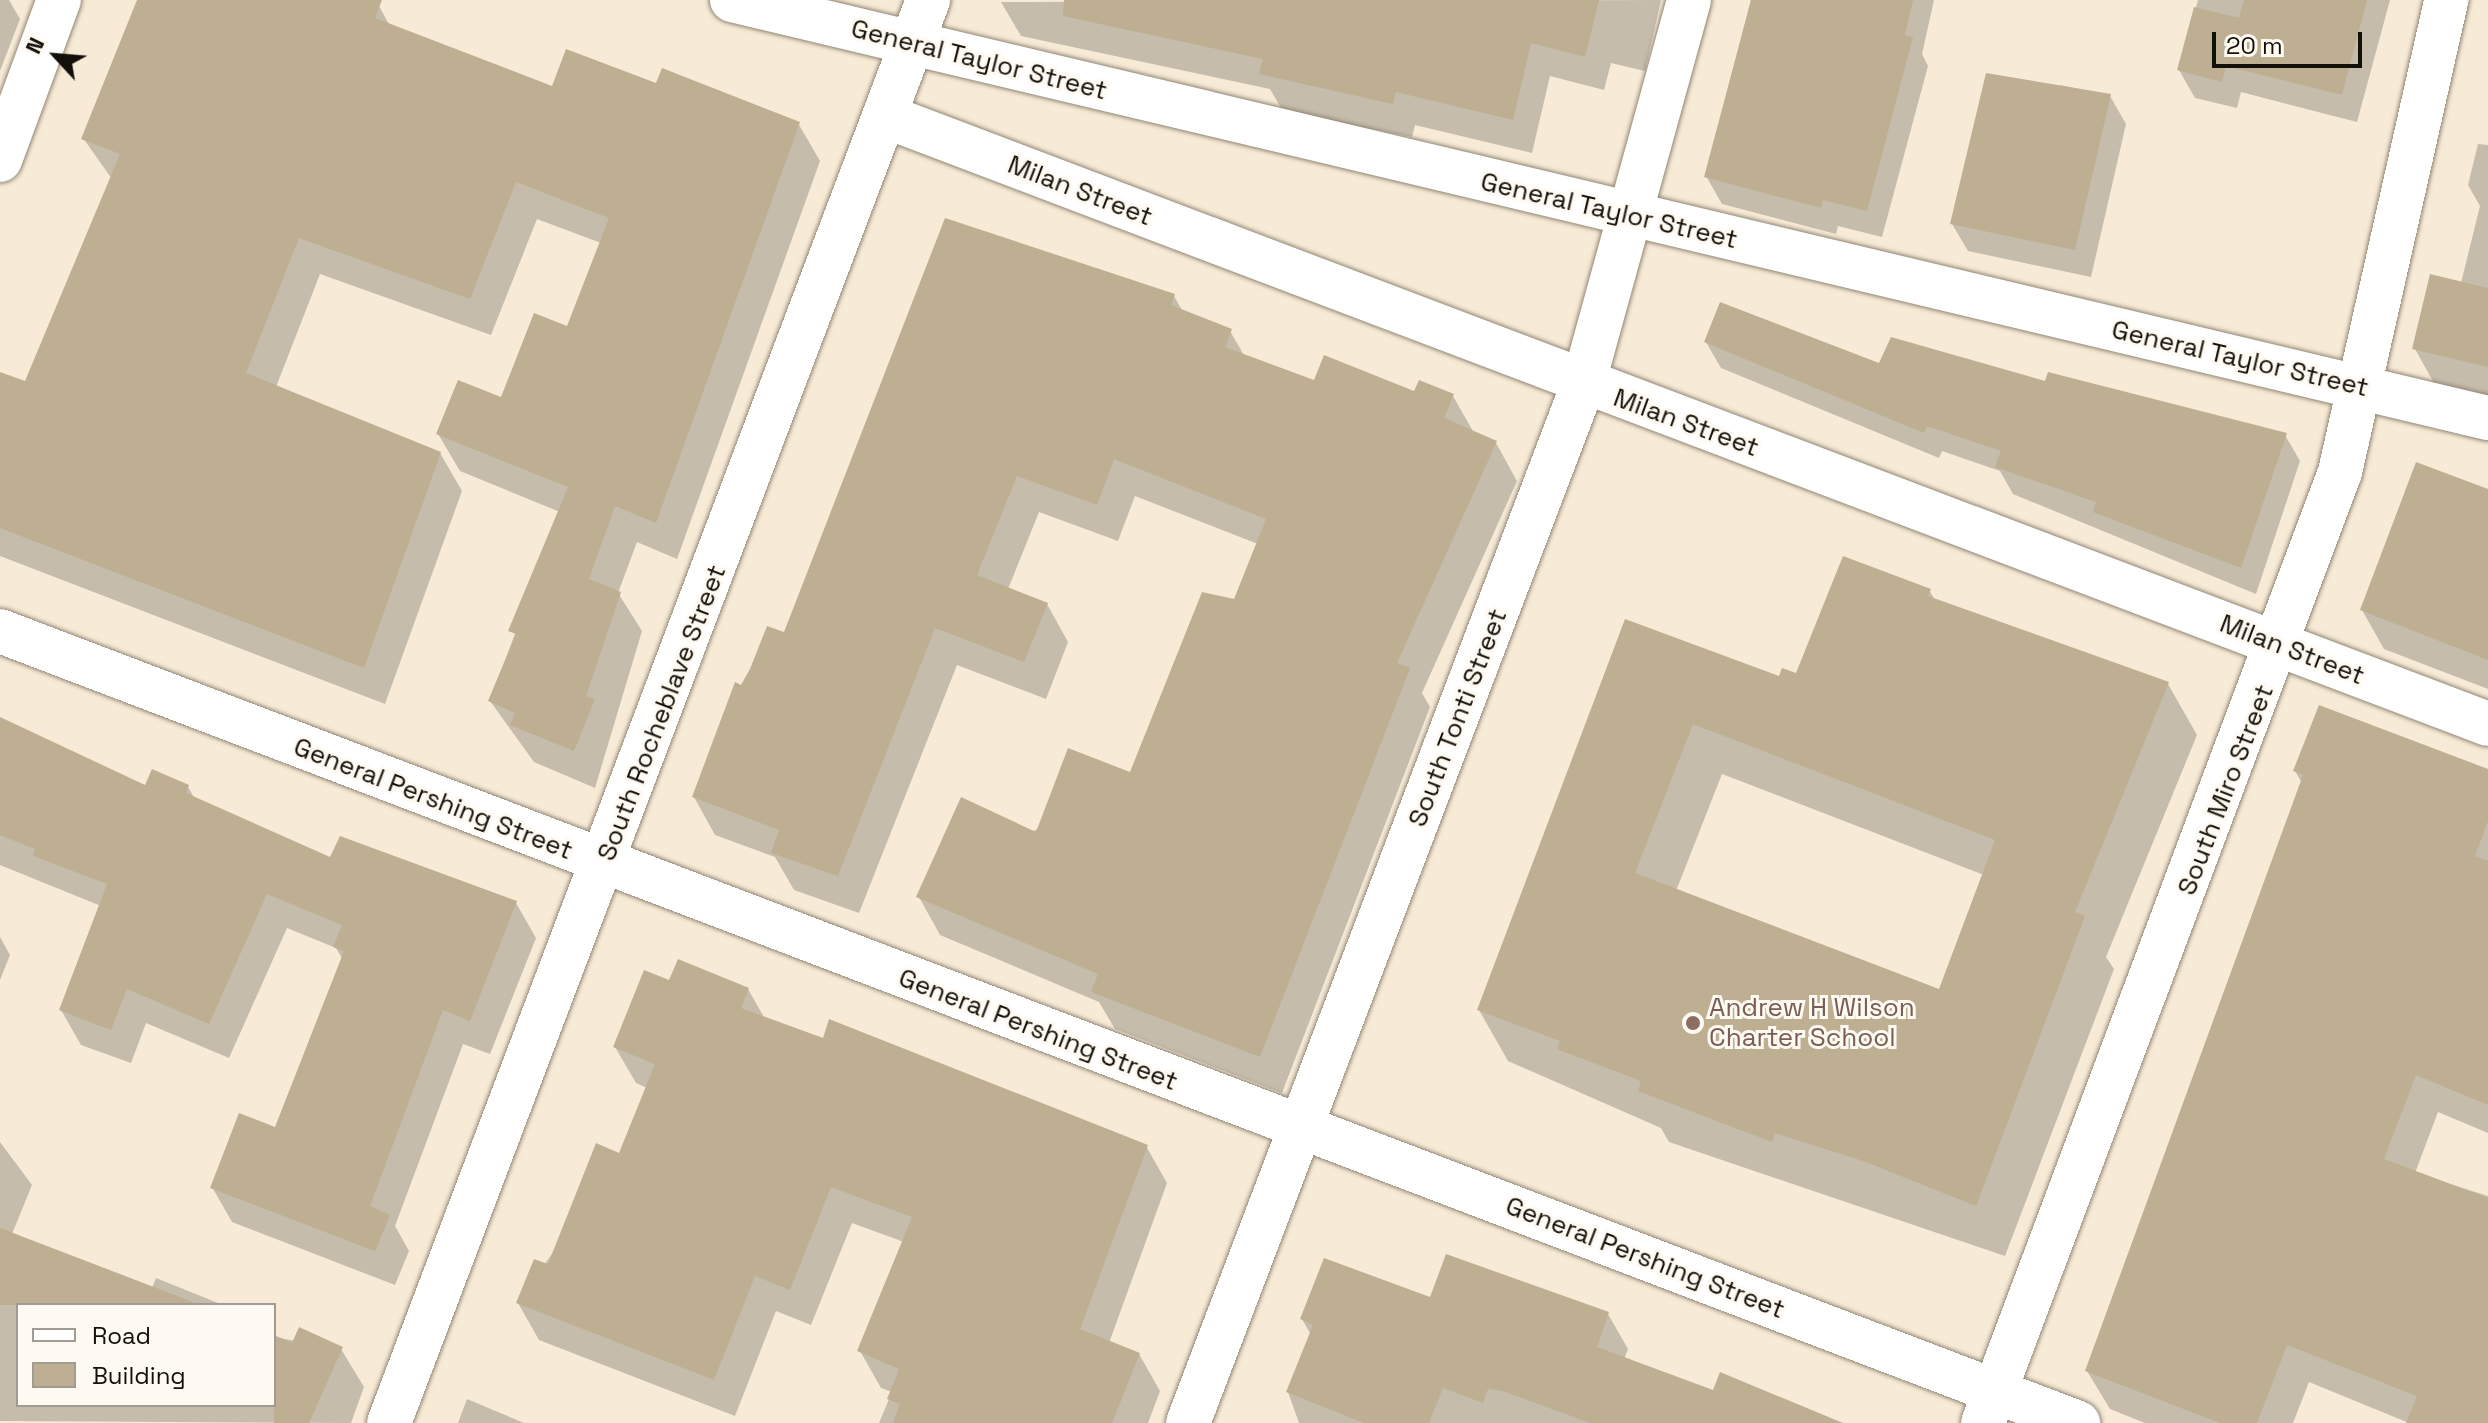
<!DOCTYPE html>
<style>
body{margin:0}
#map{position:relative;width:2488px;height:1423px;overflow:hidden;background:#f7ebd7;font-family:"Space Grotesk",sans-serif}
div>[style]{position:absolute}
.shadow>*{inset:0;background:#0003}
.building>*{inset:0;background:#beae92}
.roads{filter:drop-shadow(0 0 2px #918674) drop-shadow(0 0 2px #918674)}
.minor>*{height:44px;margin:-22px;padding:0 22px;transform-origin:22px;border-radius:22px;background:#fff}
.dots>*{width:22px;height:22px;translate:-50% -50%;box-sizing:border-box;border:4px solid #fef9f1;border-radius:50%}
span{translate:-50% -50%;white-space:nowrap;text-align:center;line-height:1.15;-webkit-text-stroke:6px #fef9f1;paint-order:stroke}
.street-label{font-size:26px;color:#130f09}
.education-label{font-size:26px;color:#785e54}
.left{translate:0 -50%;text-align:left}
.legend{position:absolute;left:16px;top:1303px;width:260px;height:104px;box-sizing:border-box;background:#fef9f1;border:2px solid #a09b94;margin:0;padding:10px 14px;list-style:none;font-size:24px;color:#130f09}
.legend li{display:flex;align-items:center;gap:16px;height:40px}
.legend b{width:40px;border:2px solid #a09b94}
.north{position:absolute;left:16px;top:16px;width:80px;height:80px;-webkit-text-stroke:6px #fef9f1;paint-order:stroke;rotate:296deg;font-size:22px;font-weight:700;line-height:32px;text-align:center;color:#130f09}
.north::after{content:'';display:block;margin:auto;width:28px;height:36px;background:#130f09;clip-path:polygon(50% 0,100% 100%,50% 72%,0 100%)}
.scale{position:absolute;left:2212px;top:32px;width:150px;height:36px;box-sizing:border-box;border:4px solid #130f09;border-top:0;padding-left:10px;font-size:24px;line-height:28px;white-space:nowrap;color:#130f09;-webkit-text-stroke:6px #fef9f1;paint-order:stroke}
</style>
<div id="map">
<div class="shadow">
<i style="clip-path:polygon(0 0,9px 0,20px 19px,0 71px)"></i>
<i style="clip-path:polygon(139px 0,363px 0,379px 6px,390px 26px,553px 89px,657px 86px,798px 123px,820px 161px,677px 559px,637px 542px,618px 593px,642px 631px,595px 788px,534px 762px,490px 701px,560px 512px,460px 471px,438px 434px,503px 400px,568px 328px,601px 243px,537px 219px,491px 335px,320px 274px,276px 387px,440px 453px,462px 491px,385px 704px,0 556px,0 396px,26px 384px,112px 179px,83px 138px)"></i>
<i style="clip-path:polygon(1661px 0,1645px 71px,1611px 63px,1604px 90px,1550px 76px,1532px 153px,1415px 125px,1412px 137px,1340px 123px,1281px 108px,1270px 89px,1021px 36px,1001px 2px)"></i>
<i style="clip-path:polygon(1751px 0,1934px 0,1922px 54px,1928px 66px,1882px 237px,1838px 226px,1836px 234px,1722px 204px,1706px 176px)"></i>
<i style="clip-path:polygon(2198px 0,2390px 0,2357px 122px,2241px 92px,2237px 108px,2195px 98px,2179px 70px)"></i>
<i style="clip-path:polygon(2060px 85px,2110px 96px,2126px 124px,2091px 277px,1968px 251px,1952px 224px)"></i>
<i style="clip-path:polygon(2478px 144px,2488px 145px,2488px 395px,2434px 383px,2415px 349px,2461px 283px,2480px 206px,2468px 185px)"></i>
<i style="clip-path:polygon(1174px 296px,1183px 312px,1230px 331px,1245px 357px,1316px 383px,1453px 396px,1474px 433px,1496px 443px,1517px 481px,1422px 693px,1430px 707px,1282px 1093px,1115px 1029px,1099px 1002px,940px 935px,919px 897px,1131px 775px,1235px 601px,1258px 544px,1135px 496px,1118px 541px,1039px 512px,1008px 589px,1047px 604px,1068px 642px,1046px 699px,957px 665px,859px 913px,794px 890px,775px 857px,715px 835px,694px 797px,741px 688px,786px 635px)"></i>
<i style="clip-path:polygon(1706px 342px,2046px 384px,2285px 435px,2300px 461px,2256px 594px,2013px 494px,2000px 471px,1942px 451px,1939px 458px,1721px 368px)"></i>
<i style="clip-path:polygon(2488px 491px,2488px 689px,2384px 649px,2362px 610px)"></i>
<i style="clip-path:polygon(evenodd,1929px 590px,1935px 600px,2168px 684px,2197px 735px,2106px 957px,2114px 969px,2005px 1256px,1669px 1142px,1661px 1128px,1508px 1061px,1479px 1010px,1627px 622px,1780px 678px,1797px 676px,1929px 590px,1722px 774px,1984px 875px,1940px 992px,1676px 891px,1722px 774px)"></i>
<i style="clip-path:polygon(0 721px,146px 787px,188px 787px,195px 799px,331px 859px,516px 903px,536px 938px,490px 1054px,463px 1044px,395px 1226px,409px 1251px,395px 1285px,232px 1222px,212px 1187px,276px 1130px,343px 960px,336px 948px,287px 928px,229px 1058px,146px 1023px,131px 1063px,81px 1045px,61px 1010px,101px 906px,0 865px)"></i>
<i style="clip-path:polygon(2295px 771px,2488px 771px,2488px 1133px,2438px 1112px,2415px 1173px,2488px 1196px,2488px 1423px,2409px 1423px,2309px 1382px,2293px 1423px,2145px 1423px,2110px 1409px,2087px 1371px,2302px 783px)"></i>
<i style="clip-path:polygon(0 937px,10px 955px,0 980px)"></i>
<i style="clip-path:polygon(670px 983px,748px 989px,765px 1019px,1146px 1146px,1167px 1183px,1109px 1343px,1139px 1354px,1160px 1391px,1148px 1423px,879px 1423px,892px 1392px,881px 1388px,860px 1351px,904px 1242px,852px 1223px,811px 1325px,776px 1311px,735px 1416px,539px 1340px,518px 1303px,620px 1155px,647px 1088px,636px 1083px,615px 1047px)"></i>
<i style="clip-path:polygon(0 1142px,32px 1185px,12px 1234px,152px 1288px,156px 1278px,223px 1305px,18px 1305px,18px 1405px,274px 1405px,274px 1337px,341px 1349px,364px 1387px,351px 1423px,0 1421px)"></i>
<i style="clip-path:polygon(1431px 1300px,1608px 1314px,1628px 1349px,1624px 1359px,1714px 1392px,1843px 1423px,1299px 1423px,1288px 1392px,1311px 1335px,1302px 1319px)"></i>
<i style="clip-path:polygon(467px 1399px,524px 1423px,458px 1423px)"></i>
</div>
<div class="building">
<i style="clip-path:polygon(137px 0,382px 0,375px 18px,552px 86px,566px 49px,656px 83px,662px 68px,800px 122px,656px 523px,615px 506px,589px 579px,621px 592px,586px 696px,595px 699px,574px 751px,510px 725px,515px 713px,488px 701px,516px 634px,508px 631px,568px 487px,436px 434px,458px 380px,501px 397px,534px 313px,567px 326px,609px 218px,516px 182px,470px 299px,299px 238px,246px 373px,441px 452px,364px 668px,0 528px,0 372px,25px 381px,120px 154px,81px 139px)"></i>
<i style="clip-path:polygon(1064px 0,1599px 0,1585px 57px,1531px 43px,1513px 120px,1396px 92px,1393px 104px,1259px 74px,1263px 59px,1063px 16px)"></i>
<i style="clip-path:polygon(1751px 0,1913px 0,1905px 35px,1913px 37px,1867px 211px,1823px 200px,1821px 208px,1704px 177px)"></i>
<i style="clip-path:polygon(2244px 0,2367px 0,2342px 95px,2226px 66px,2222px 82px,2177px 70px,2194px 7px,2239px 18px)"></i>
<i style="clip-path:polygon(1986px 73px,2111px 94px,2075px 250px,1950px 224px)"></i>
<i style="clip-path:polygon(945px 218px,1175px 294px,1171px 305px,1232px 329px,1225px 347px,1314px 380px,1324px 355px,1414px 391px,1419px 380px,1454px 394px,1444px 418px,1497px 441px,1397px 663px,1410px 668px,1260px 1057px,1091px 992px,1098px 974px,916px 897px,961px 797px,1036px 832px,1068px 748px,1130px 772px,1202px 592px,1234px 599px,1266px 519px,1114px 459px,1097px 505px,1017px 476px,977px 575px,1048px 603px,1024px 662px,935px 628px,838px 876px,771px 853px,779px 830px,692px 797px,735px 682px,741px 685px,750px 669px,767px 626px,784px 632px)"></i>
<i style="clip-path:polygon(2430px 274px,2488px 288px,2488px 367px,2412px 349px)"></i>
<i style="clip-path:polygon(1720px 302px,1879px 363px,1891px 337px,2045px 381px,2048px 372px,2287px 433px,2241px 568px,2093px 512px,2096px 502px,1995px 467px,2001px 451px,1927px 426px,1924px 433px,1704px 342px)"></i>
<i style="clip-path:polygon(2416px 462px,2488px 489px,2488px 660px,2360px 610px)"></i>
<i style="clip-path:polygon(evenodd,1843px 556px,1931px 589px,1928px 596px,2169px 682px,2075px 912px,2085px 916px,1976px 1206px,1863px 1161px,1775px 1133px,1772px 1142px,1638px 1091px,1641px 1081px,1557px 1049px,1560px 1041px,1477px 1010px,1625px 619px,1779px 676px,1782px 668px,1796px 673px,1843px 556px,1693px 724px,1995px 840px,1939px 989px,1635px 873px,1693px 724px)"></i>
<i style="clip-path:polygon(2319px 705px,2488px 769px,2488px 821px,2475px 856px,2488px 861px,2488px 1105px,2416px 1075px,2384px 1159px,2488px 1198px,2488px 1423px,2406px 1423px,2417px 1396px,2287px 1345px,2257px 1423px,2220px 1423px,2085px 1371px,2303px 775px,2293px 771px)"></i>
<i style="clip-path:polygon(0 717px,145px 785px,152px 769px,189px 785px,186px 793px,330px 857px,340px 836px,517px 901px,470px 1021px,443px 1010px,370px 1206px,390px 1215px,375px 1251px,210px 1188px,239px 1113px,275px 1127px,344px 951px,333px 947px,342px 925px,267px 894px,209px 1024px,127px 989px,111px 1030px,59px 1010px,107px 884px,33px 856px,35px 849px,0 835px)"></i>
<i style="clip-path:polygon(678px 959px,749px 988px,741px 1008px,823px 1038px,829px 1019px,1148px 1145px,1080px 1329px,1140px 1353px,1112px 1423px,893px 1423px,900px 1404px,887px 1399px,899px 1369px,857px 1351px,912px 1217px,831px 1187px,790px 1290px,755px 1276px,714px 1380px,516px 1303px,534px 1259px,548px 1264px,596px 1143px,619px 1153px,655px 1064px,613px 1047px,644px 970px,669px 980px)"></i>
<i style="clip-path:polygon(0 1228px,193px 1302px,192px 1305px,0 1305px)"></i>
<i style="clip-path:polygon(1446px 1254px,1609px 1312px,1597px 1347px,1713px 1390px,1720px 1372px,1843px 1423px,1590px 1423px,1503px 1391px,1488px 1389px,1483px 1403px,1443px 1388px,1429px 1423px,1364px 1423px,1286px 1392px,1313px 1325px,1300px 1319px,1324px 1258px,1430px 1297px)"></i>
<i style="clip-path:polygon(299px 1327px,343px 1347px,309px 1423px,274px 1423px,274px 1335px,292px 1343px)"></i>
</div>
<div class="roads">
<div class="minor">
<i style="left:732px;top:0;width:1805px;rotate:13.39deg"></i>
<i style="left:885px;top:116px;width:1714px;rotate:20.77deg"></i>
<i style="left:0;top:160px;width:171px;rotate:-69.8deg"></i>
<i style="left:0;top:631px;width:2224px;rotate:20.86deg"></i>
<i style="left:389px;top:1423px;width:1522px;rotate:-69.25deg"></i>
<i style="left:1188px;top:1423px;width:1111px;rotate:-69.17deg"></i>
<i style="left:1583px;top:385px;width:399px;rotate:-74.6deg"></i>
<i style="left:1983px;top:1423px;width:1016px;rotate:-69.42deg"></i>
<i style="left:2340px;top:472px;width:484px;rotate:-77.3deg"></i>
</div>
</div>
<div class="dots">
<i style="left:1693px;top:1023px;background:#8d6e63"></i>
</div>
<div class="street-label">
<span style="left:979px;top:60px;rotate:14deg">General Taylor Street</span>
<span style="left:1080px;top:191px;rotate:21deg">Milan Street</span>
<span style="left:1609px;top:211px;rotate:13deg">General Taylor Street</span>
<span style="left:2240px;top:359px;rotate:13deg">General Taylor Street</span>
<span style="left:1686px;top:423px;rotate:20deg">Milan Street</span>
<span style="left:2292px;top:650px;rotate:21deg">Milan Street</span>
<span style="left:662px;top:713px;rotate:-69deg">South Rocheblave Street</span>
<span style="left:1458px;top:718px;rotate:-69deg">South Tonti Street</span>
<span style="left:2226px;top:790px;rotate:-69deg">South Miro Street</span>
<span style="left:433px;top:799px;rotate:21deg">General Pershing Street</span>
<span style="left:1038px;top:1030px;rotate:21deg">General Pershing Street</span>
<span style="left:1645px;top:1258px;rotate:21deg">General Pershing Street</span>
</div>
<div class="education-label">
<span class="left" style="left:1709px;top:1023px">Andrew H Wilson<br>Charter School</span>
</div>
<ul class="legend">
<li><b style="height:10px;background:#fff"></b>Road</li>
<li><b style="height:22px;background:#beae92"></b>Building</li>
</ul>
<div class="north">N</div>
<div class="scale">20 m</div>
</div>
